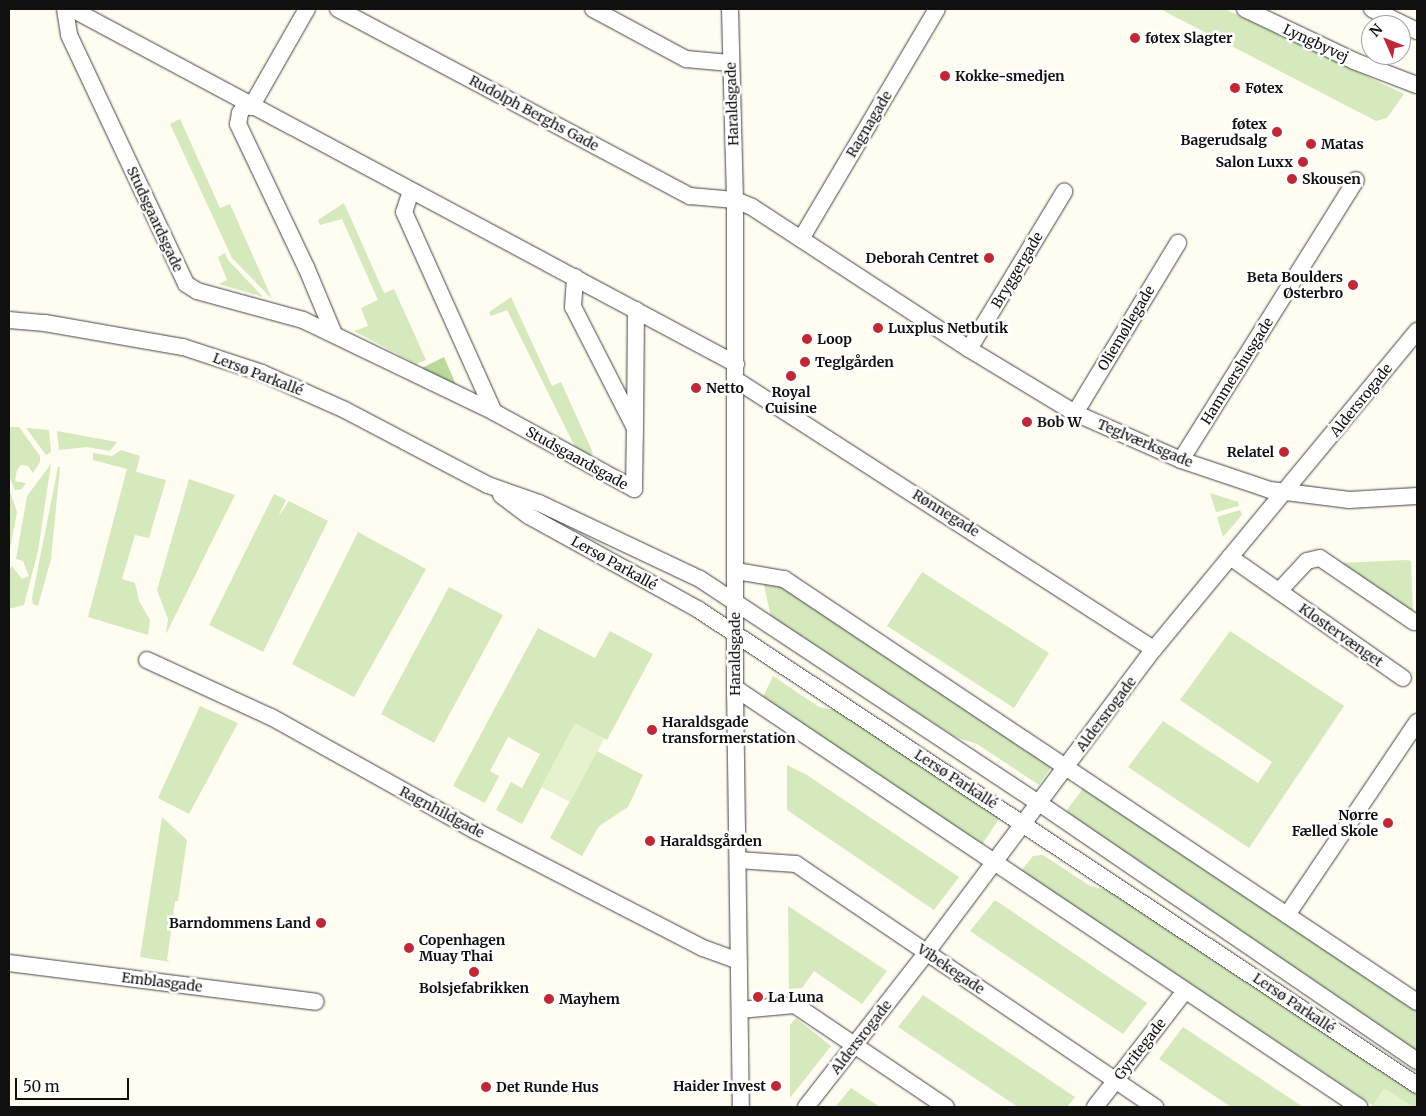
<!DOCTYPE html>
<meta charset="utf-8">
<style>
body{margin:0}
#map{position:relative;width:1426px;height:1116px;overflow:hidden;background:#fffcf2;font-family:Merriweather,serif}
div>[style]{position:absolute}
.green>*{inset:0;background:#d5e9bc}
.forest>*{inset:0;background:#bada9b}
.pitch>*{inset:0;background:#e6f1cd}
.roads{filter:drop-shadow(0 0 1px #434343) drop-shadow(0 0 1px #434343)}
.minor>*{height:16px;margin:-8px;padding:0 8px;transform-origin:8px;border-radius:8px;background:#fff}
.dots>*{width:14px;height:14px;translate:-50% -50%;box-sizing:border-box;border:2px solid #fff;border-radius:50%}
span{translate:-50% -50%;white-space:nowrap;text-align:center;line-height:1.15;-webkit-text-stroke:5px #fff;paint-order:stroke}
.poi-label{font-size:14px;color:#101010;font-weight:700}
.left{translate:0 -50%;text-align:left}
.right{translate:-100% -50%;text-align:right}
.street-label{font-size:14px;color:#101010}
.frame{position:absolute;inset:0;border:10px solid #101010;pointer-events:none}
.north{position:absolute;left:1361px;top:15px;width:50px;height:50px;box-sizing:border-box;background:#fff;border:1px solid #9f9f9f;border-radius:50%;rotate:314deg;font-size:14px;font-weight:700;line-height:20px;text-align:center;color:#101010}
.north::after{content:'';display:block;margin:auto;width:18px;height:22px;background:#bf2836;clip-path:polygon(50% 0,100% 100%,50% 72%,0 100%)}
.scale{position:absolute;left:15px;top:1078px;width:114px;height:22px;box-sizing:border-box;border:2px solid #101010;border-top:0;padding-left:6px;font-size:15px;line-height:18px;white-space:nowrap;color:#101010;-webkit-text-stroke:4px #fff;paint-order:stroke}
</style>
<div id="map">
<div class="green">
<i style="clip-path:polygon(1160px 9px,1225px 9px,1404px 94px,1387px 118px,1376px 121px)"></i>
<i style="clip-path:polygon(180px 119px,220px 208px,230px 204px,272px 299px,232px 258px,170px 124px)"></i>
<i style="clip-path:polygon(344px 203px,384px 293px,394px 289px,426px 360px,416px 364px,354px 331px,368px 326px,361px 308px,378px 300px,342px 219px,320px 225px,318px 220px)"></i>
<i style="clip-path:polygon(225px 253px,228px 260px,263px 297px,219px 284px,227px 280px,218px 257px)"></i>
<i style="clip-path:polygon(511px 297px,552px 386px,561px 382px,593px 453px,585px 457px,576px 449px,507px 310px,491px 316px,489px 312px)"></i>
<i style="clip-path:polygon(9px 427px,19px 427px,40px 456px,40px 462px,33px 473px,28px 466px,21px 465px,17px 470px,15px 481px,26px 483px,22px 489px,15px 490px,9px 476px)"></i>
<i style="clip-path:polygon(26px 428px,49px 430px,51px 452px,46px 455px)"></i>
<i style="clip-path:polygon(57px 431px,117px 442px,110px 451px,87px 447px,59px 450px)"></i>
<i style="clip-path:polygon(121px 450px,140px 456px,136px 472px,166px 480px,149px 538px,135px 535px,122px 579px,135px 583px,139px 601px,150px 620px,148px 635px,88px 617px,127px 469px,93px 460px,93px 453px,112px 456px)"></i>
<i style="clip-path:polygon(51px 464px,38px 551px,24px 605px,9px 609px,9px 571px,12px 566px,22px 579px,29px 576px,23px 561px,16px 559px,27px 496px)"></i>
<i style="clip-path:polygon(58px 467px,60px 467px,51px 559px,38px 606px,33px 604px,32px 598px)"></i>
<i style="clip-path:polygon(189px 479px,235px 495px,166px 634px,168px 619px,157px 590px)"></i>
<i style="clip-path:polygon(9px 488px,17px 512px,9px 554px)"></i>
<i style="clip-path:polygon(1210px 493px,1238px 502px,1239px 506px,1216px 512px)"></i>
<i style="clip-path:polygon(274px 494px,286px 500px,278px 517px,289px 501px,328px 521px,263px 652px,209px 625px)"></i>
<i style="clip-path:polygon(1240px 510px,1242px 515px,1223px 537px,1217px 517px)"></i>
<i style="clip-path:polygon(358px 532px,426px 569px,354px 697px,292px 664px)"></i>
<i style="clip-path:polygon(1407px 560px,1411px 561px,1413px 613px,1338px 563px)"></i>
<i style="clip-path:polygon(922px 572px,1049px 653px,1014px 708px,887px 626px)"></i>
<i style="clip-path:polygon(763px 581px,784px 587px,1052px 766px,1039px 785px,977px 744px,955px 737px,771px 617px)"></i>
<i style="clip-path:polygon(449px 587px,503px 615px,434px 743px,381px 714px)"></i>
<i style="clip-path:polygon(538px 628px,595px 658px,610px 631px,653px 654px,607px 740px,575px 724px,522px 824px,496px 810px,511px 782px,522px 788px,540px 754px,508px 737px,490px 771px,499px 776px,485px 803px,453px 786px)"></i>
<i style="clip-path:polygon(1230px 631px,1344px 706px,1249px 848px,1128px 767px,1163px 721px,1258px 783px,1272px 762px,1180px 700px)"></i>
<i style="clip-path:polygon(773px 676px,819px 707px,840px 711px,1000px 817px,982px 845px,762px 699px)"></i>
<i style="clip-path:polygon(200px 706px,238px 723px,189px 814px,158px 798px)"></i>
<i style="clip-path:polygon(597px 751px,643px 775px,628px 807px,599px 826px,582px 856px,550px 838px)"></i>
<i style="clip-path:polygon(787px 765px,807px 775px,959px 877px,934px 910px,787px 810px)"></i>
<i style="clip-path:polygon(1084px 787px,1417px 1010px,1417px 1051px,1068px 815px,1067px 810px)"></i>
<i style="clip-path:polygon(162px 817px,187px 840px,178px 901px,175px 901px,167px 960px,170px 962px,140px 957px)"></i>
<i style="clip-path:polygon(1043px 855px,1090px 886px,1115px 892px,1417px 1093px,1417px 1107px,1375px 1107px,1021px 871px,1033px 856px)"></i>
<i style="clip-path:polygon(995px 900px,1147px 1003px,1123px 1034px,970px 931px)"></i>
<i style="clip-path:polygon(788px 906px,887px 971px,862px 1004px,814px 971px,802px 988px,789px 989px)"></i>
<i style="clip-path:polygon(923px 995px,1075px 1097px,1067px 1107px,1018px 1107px,898px 1027px)"></i>
<i style="clip-path:polygon(796px 1018px,831px 1046px,790px 1098px,790px 1025px)"></i>
<i style="clip-path:polygon(1183px 1027px,1303px 1107px,1231px 1107px,1159px 1059px)"></i>
<i style="clip-path:polygon(851px 1088px,880px 1107px,835px 1107px)"></i>
</div>
<div class="forest">
<i style="clip-path:polygon(444px 357px,457px 387px,422px 368px)"></i>
</div>
<div class="pitch">
<i style="clip-path:polygon(575px 723px,604px 739px,570px 802px,541px 787px)"></i>
<i style="clip-path:polygon(1384px 1088px,1414px 1107px,1373px 1105px)"></i>
</div>
<div class="roads">
<div class="minor">
<i style="left:65px;top:9px;width:26px;rotate:81deg"></i>
<i style="left:69px;top:35px;width:275px;rotate:64.8deg"></i>
<i style="left:186px;top:284px;width:13px;rotate:32deg"></i>
<i style="left:197px;top:291px;width:110px;rotate:15.3deg"></i>
<i style="left:303px;top:320px;width:212px;rotate:25.7deg"></i>
<i style="left:494px;top:412px;width:160px;rotate:28.8deg"></i>
<i style="left:634px;top:489px;width:61px;rotate:-89.1deg"></i>
<i style="left:635px;top:428px;width:136px;rotate:-117.1deg"></i>
<i style="left:573px;top:307px;width:30px;rotate:-86deg"></i>
<i style="left:72px;top:9px;width:753px;rotate:28.13deg"></i>
<i style="left:338px;top:9px;width:399px;rotate:28deg"></i>
<i style="left:690px;top:196px;width:45px;rotate:5.1deg"></i>
<i style="left:735px;top:200px;width:18px;rotate:22deg"></i>
<i style="left:752px;top:207px;width:259px;rotate:33.2deg"></i>
<i style="left:969px;top:349px;width:124px;rotate:31.1deg"></i>
<i style="left:1075px;top:413px;width:116px;rotate:23.9deg"></i>
<i style="left:1181px;top:460px;width:94px;rotate:18.6deg"></i>
<i style="left:1270px;top:490px;width:80px;rotate:7.2deg"></i>
<i style="left:1349px;top:500px;width:68px;rotate:-3.4deg"></i>
<i style="left:593px;top:9px;width:106px;rotate:28.3deg"></i>
<i style="left:686px;top:59px;width:44px;rotate:5.2deg"></i>
<i style="left:730px;top:9px;width:191px;rotate:88.5deg"></i>
<i style="left:735px;top:200px;width:488px;rotate:90deg"></i>
<i style="left:735px;top:688px;width:419px;rotate:89.2deg"></i>
<i style="left:1245px;top:9px;width:121px;rotate:25.5deg"></i>
<i style="left:1354px;top:61px;width:67px;rotate:20.9deg"></i>
<i style="left:1372px;top:9px;width:50px;rotate:26.1deg"></i>
<i style="left:246px;top:104px;width:11px;rotate:124deg"></i>
<i style="left:240px;top:113px;width:11px;rotate:100deg"></i>
<i style="left:238px;top:124px;width:158px;rotate:64.6deg"></i>
<i style="left:306px;top:267px;width:73px;rotate:67.3deg"></i>
<i style="left:251px;top:107px;width:113px;rotate:-60.3deg"></i>
<i style="left:411px;top:191px;width:22px;rotate:108deg"></i>
<i style="left:404px;top:212px;width:219px;rotate:65.8deg"></i>
<i style="left:801px;top:239px;width:267px;rotate:-59.4deg"></i>
<i style="left:9px;top:320px;width:36px;rotate:5deg"></i>
<i style="left:45px;top:323px;width:140px;rotate:9.9deg"></i>
<i style="left:183px;top:347px;width:83px;rotate:18.2deg"></i>
<i style="left:262px;top:373px;width:91px;rotate:24deg"></i>
<i style="left:345px;top:410px;width:161px;rotate:27.7deg"></i>
<i style="left:488px;top:485px;width:54px;rotate:19.4deg"></i>
<i style="left:539px;top:503px;width:178px;rotate:25.3deg"></i>
<i style="left:700px;top:579px;width:406px;rotate:33.5deg"></i>
<i style="left:1039px;top:803px;width:458px;rotate:34.3deg"></i>
<i style="left:969px;top:349px;width:184px;rotate:-58.8deg"></i>
<i style="left:736px;top:380px;width:497px;rotate:32.8deg"></i>
<i style="left:1075px;top:413px;width:199px;rotate:-58.8deg"></i>
<i style="left:635px;top:425px;width:115px;rotate:-89.5deg"></i>
<i style="left:1181px;top:460px;width:330px;rotate:-58deg"></i>
<i style="left:501px;top:495px;width:35px;rotate:37deg"></i>
<i style="left:529px;top:516px;width:194px;rotate:28.9deg"></i>
<i style="left:699px;top:610px;width:861px;rotate:33.49deg"></i>
<i style="left:1230px;top:557px;width:211px;rotate:35deg"></i>
<i style="left:736px;top:571px;width:49px;rotate:9.5deg"></i>
<i style="left:784px;top:579px;width:761px;rotate:33.75deg"></i>
<i style="left:1279px;top:591px;width:41px;rotate:-47deg"></i>
<i style="left:1307px;top:561px;width:13px;rotate:-13deg"></i>
<i style="left:1320px;top:558px;width:114px;rotate:34.2deg"></i>
<i style="left:147px;top:660px;width:136px;rotate:24.7deg"></i>
<i style="left:271px;top:717px;width:235px;rotate:29.1deg"></i>
<i style="left:476px;top:831px;width:255px;rotate:27.3deg"></i>
<i style="left:703px;top:948px;width:38px;rotate:20deg"></i>
<i style="left:735px;top:688px;width:752px;rotate:33.88deg"></i>
<i style="left:738px;top:860px;width:58px;rotate:3.9deg"></i>
<i style="left:796px;top:864px;width:434px;rotate:34.1deg"></i>
<i style="left:1287px;top:915px;width:233px;rotate:-56deg"></i>
<i style="left:9px;top:963px;width:309px;rotate:7.2deg"></i>
<i style="left:740px;top:1010px;width:55px;rotate:-5.2deg"></i>
<i style="left:795px;top:1005px;width:182px;rotate:34deg"></i>
<i style="left:806px;top:1107px;width:197px;rotate:-52deg"></i>
<i style="left:927px;top:952px;width:379px;rotate:-53.2deg"></i>
<i style="left:1154px;top:649px;width:413px;rotate:-50.4deg"></i>
<i style="left:1095px;top:1107px;width:147px;rotate:-52.2deg"></i>
</div>
</div>
<div class="dots">
<i style="left:1135px;top:38px;background:#bf2836"></i>
<i style="left:945px;top:76px;background:#bf2836"></i>
<i style="left:1235px;top:88px;background:#bf2836"></i>
<i style="left:1277px;top:132px;background:#bf2836"></i>
<i style="left:1311px;top:144px;background:#bf2836"></i>
<i style="left:1303px;top:162px;background:#bf2836"></i>
<i style="left:1292px;top:179px;background:#bf2836"></i>
<i style="left:989px;top:258px;background:#bf2836"></i>
<i style="left:1353px;top:285px;background:#bf2836"></i>
<i style="left:878px;top:328px;background:#bf2836"></i>
<i style="left:807px;top:339px;background:#bf2836"></i>
<i style="left:805px;top:362px;background:#bf2836"></i>
<i style="left:791px;top:376px;background:#bf2836"></i>
<i style="left:696px;top:388px;background:#bf2836"></i>
<i style="left:1027px;top:422px;background:#bf2836"></i>
<i style="left:1284px;top:452px;background:#bf2836"></i>
<i style="left:652px;top:730px;background:#bf2836"></i>
<i style="left:1388px;top:823px;background:#bf2836"></i>
<i style="left:650px;top:841px;background:#bf2836"></i>
<i style="left:321px;top:923px;background:#bf2836"></i>
<i style="left:409px;top:948px;background:#bf2836"></i>
<i style="left:474px;top:972px;background:#bf2836"></i>
<i style="left:758px;top:997px;background:#bf2836"></i>
<i style="left:549px;top:999px;background:#bf2836"></i>
<i style="left:776px;top:1086px;background:#bf2836"></i>
<i style="left:486px;top:1087px;background:#bf2836"></i>
</div>
<div class="poi-label">
<span class="left" style="left:1145px;top:38px">føtex Slagter</span>
<span class="left" style="left:955px;top:76px">Kokke-smedjen</span>
<span class="left" style="left:1245px;top:88px">Føtex</span>
<span class="right" style="left:1267px;top:132px">føtex<br>Bagerudsalg</span>
<span class="left" style="left:1321px;top:144px">Matas</span>
<span class="right" style="left:1293px;top:162px">Salon Luxx</span>
<span class="left" style="left:1302px;top:179px">Skousen</span>
<span class="right" style="left:979px;top:258px">Deborah Centret</span>
<span class="right" style="left:1343px;top:285px">Beta Boulders<br>Østerbro</span>
<span class="left" style="left:888px;top:328px">Luxplus Netbutik</span>
<span class="left" style="left:817px;top:339px">Loop</span>
<span class="left" style="left:815px;top:362px">Teglgården</span>
<span class="left" style="left:706px;top:388px">Netto</span>
<span style="left:791px;top:400px">Royal<br>Cuisine</span>
<span class="left" style="left:1037px;top:422px">Bob W</span>
<span class="right" style="left:1274px;top:452px">Relatel</span>
<span class="left" style="left:662px;top:730px">Haraldsgade<br>transformerstation</span>
<span class="right" style="left:1378px;top:823px">Nørre<br>Fælled Skole</span>
<span class="left" style="left:660px;top:841px">Haraldsgården</span>
<span class="right" style="left:311px;top:923px">Barndommens Land</span>
<span class="left" style="left:419px;top:948px">Copenhagen<br>Muay Thai</span>
<span style="left:474px;top:988px">Bolsjefabrikken</span>
<span class="left" style="left:768px;top:997px">La Luna</span>
<span class="left" style="left:559px;top:999px">Mayhem</span>
<span class="right" style="left:766px;top:1086px">Haider Invest</span>
<span class="left" style="left:496px;top:1087px">Det Runde Hus</span>
</div>
<div class="street-label">
<span style="left:1316px;top:43px;rotate:25deg">Lyngbyvej</span>
<span style="left:732px;top:104px;rotate:-92deg">Haraldsgade</span>
<span style="left:534px;top:113px;rotate:28deg">Rudolph Berghs Gade</span>
<span style="left:869px;top:124px;rotate:-59deg">Ragnagade</span>
<span style="left:155px;top:219px;rotate:65deg">Studsgaardsgade</span>
<span style="left:1017px;top:270px;rotate:-59deg">Bryggergade</span>
<span style="left:1126px;top:328px;rotate:-59deg">Oliemøllegade</span>
<span style="left:1237px;top:371px;rotate:-58deg">Hammershusgade</span>
<span style="left:258px;top:374px;rotate:21deg">Lersø Parkallé</span>
<span style="left:1361px;top:400px;rotate:-51deg">Aldersrogade</span>
<span style="left:1145px;top:443px;rotate:23deg">Teglværksgade</span>
<span style="left:577px;top:458px;rotate:29deg">Studsgaardsgade</span>
<span style="left:946px;top:513px;rotate:32deg">Rønnegade</span>
<span style="left:614px;top:563px;rotate:29deg">Lersø Parkallé</span>
<span style="left:1341px;top:635px;rotate:35deg">Klostervænget</span>
<span style="left:735px;top:654px;rotate:-90deg">Haraldsgade</span>
<span style="left:1106px;top:714px;rotate:-53deg">Aldersrogade</span>
<span style="left:956px;top:779px;rotate:33deg">Lersø Parkallé</span>
<span style="left:442px;top:812px;rotate:28deg">Ragnhildgade</span>
<span style="left:951px;top:969px;rotate:34deg">Vibekegade</span>
<span style="left:162px;top:982px;rotate:7deg">Emblasgade</span>
<span style="left:1294px;top:1003px;rotate:34deg">Lersø Parkallé</span>
<span style="left:861px;top:1037px;rotate:-52deg">Aldersrogade</span>
<span style="left:1140px;top:1049px;rotate:-52deg">Gyritegade</span>
</div>
<div class="frame"></div>
<div class="north">N</div>
<div class="scale">50 m</div>
</div>
